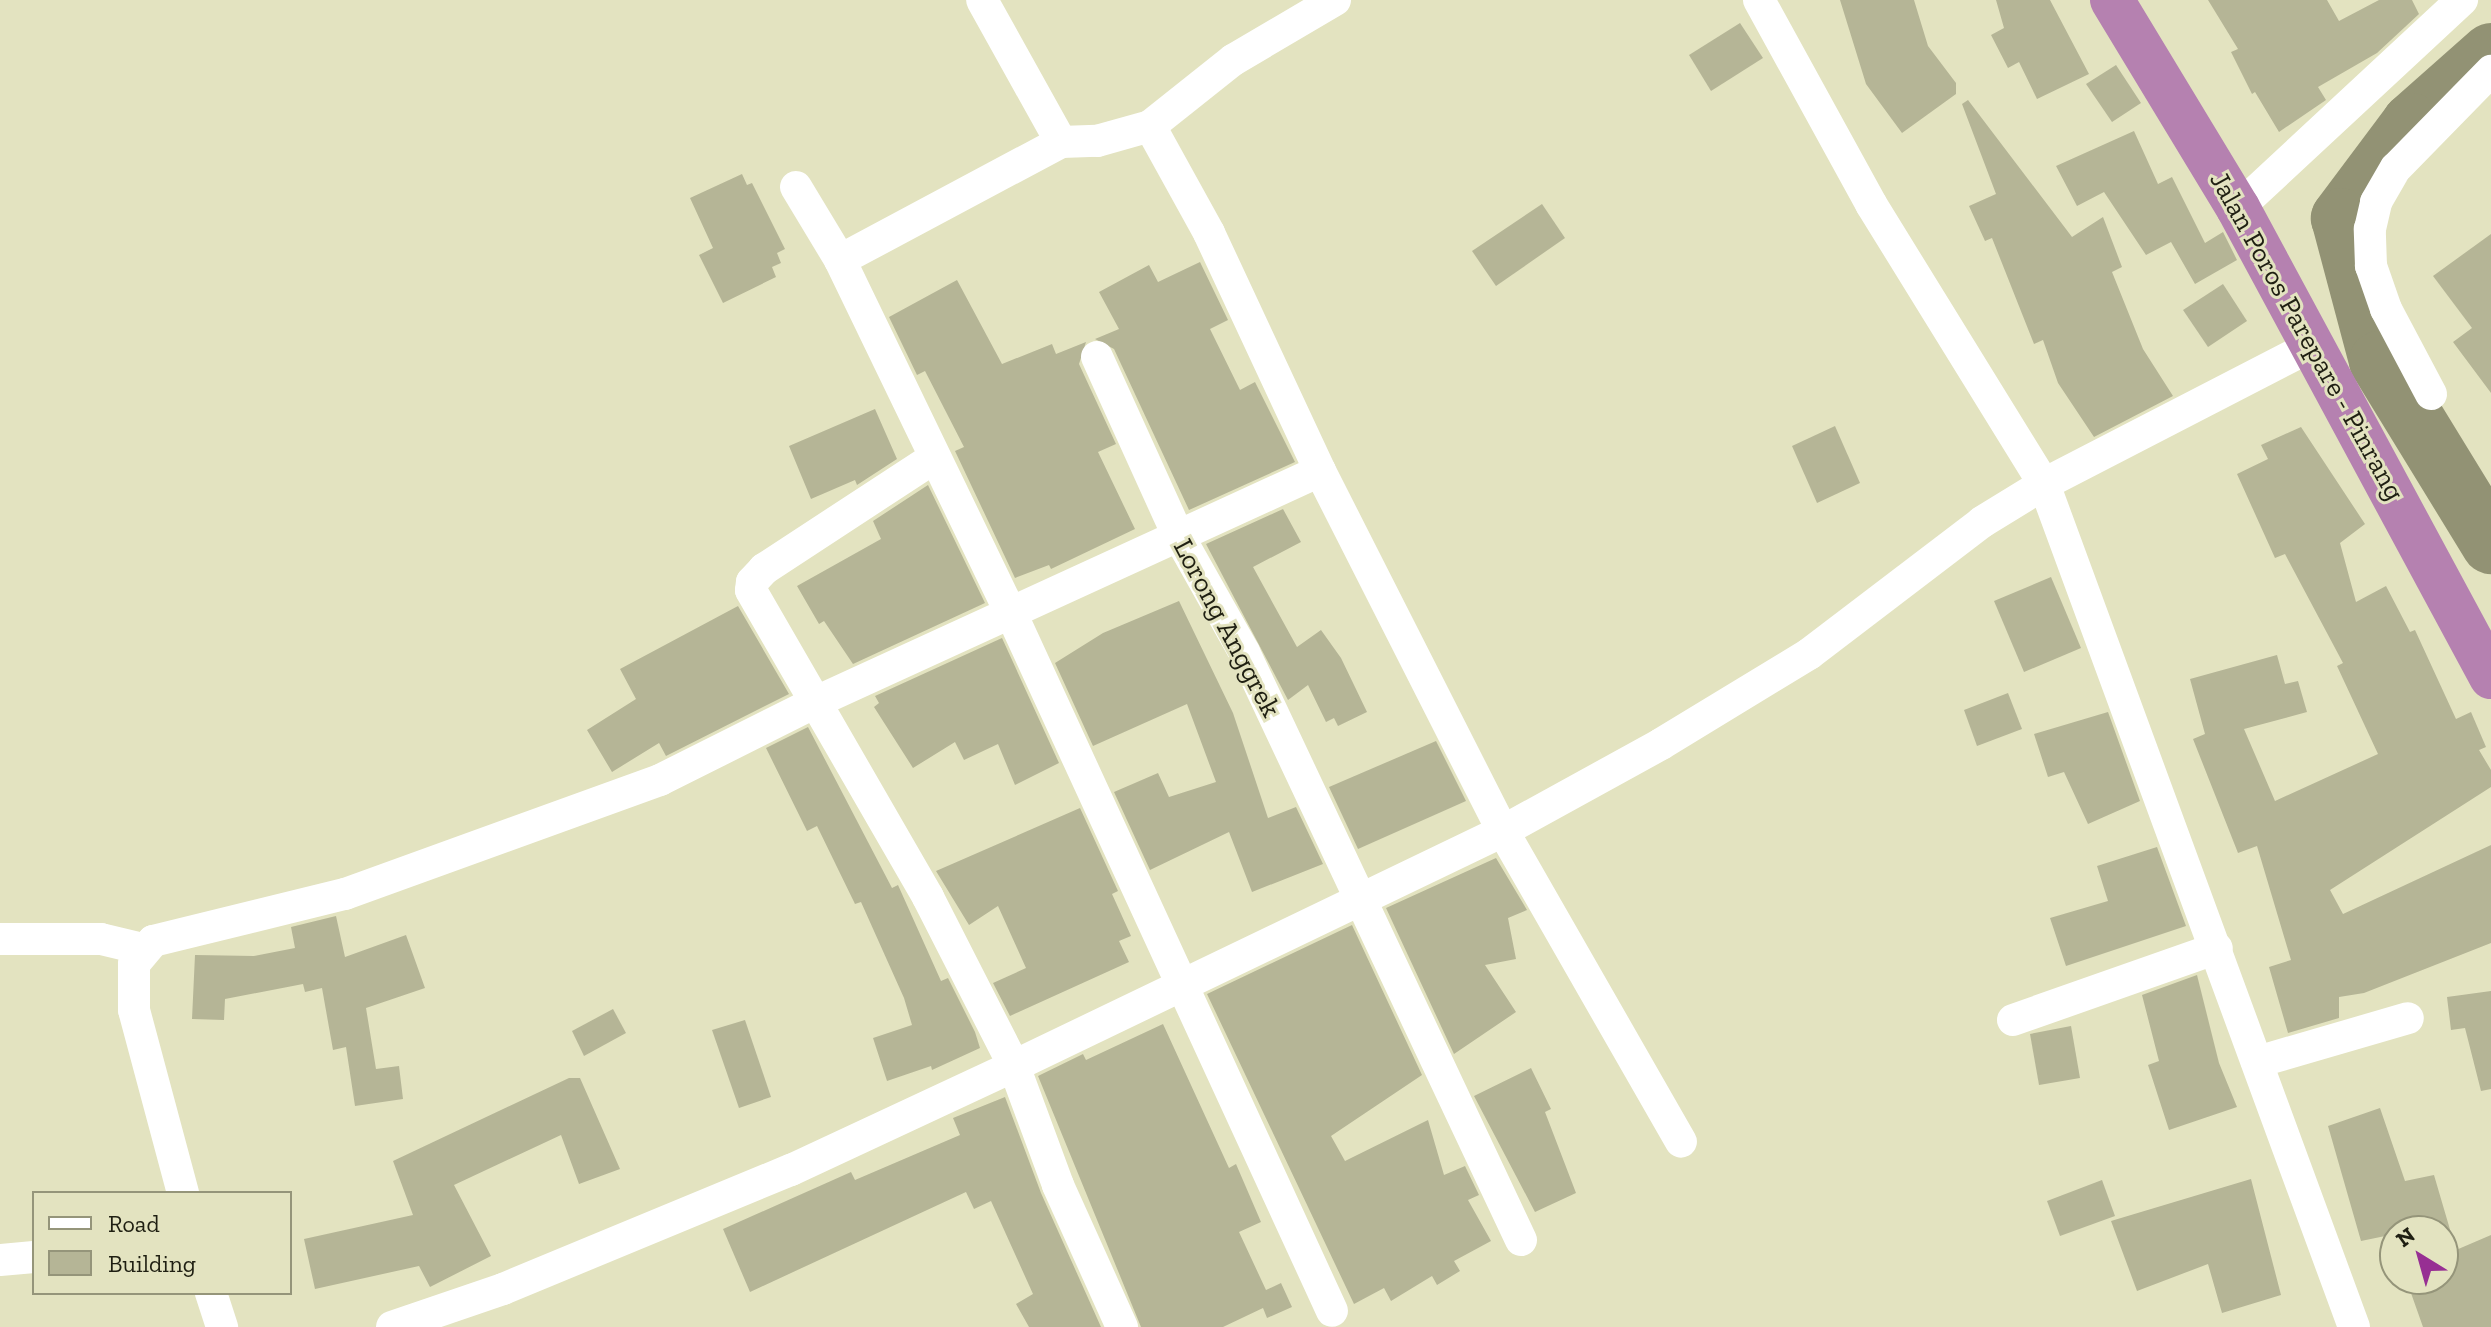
<!DOCTYPE html>
<style>
body{margin:0}
#map{position:relative;width:2491px;height:1327px;overflow:hidden;background:#e3e3c0;font-family:"Zilla Slab",serif}
div>[style]{position:absolute}
.river>*{height:60px;margin:-30px;padding:0 30px;transform-origin:30px;border-radius:30px;background:#929274}
.building>*{inset:0;background:#b5b596}
.minor>*{height:32px;margin:-16px;padding:0 16px;transform-origin:16px;border-radius:16px;background:#fff}
.highway>*{height:44px;margin:-22px;padding:0 22px;transform-origin:22px;border-radius:22px;background:#b581b0}
span{translate:-50% -50%;white-space:nowrap;text-align:center;line-height:1.15;-webkit-text-stroke:6px #e3e3c0;paint-order:stroke}
.street-label{font-size:28px;color:#1f1f12}
.legend{position:absolute;left:32px;top:1191px;width:260px;height:104px;box-sizing:border-box;background:#e3e3c0;border:2px solid #95957a;margin:0;padding:10px 14px;list-style:none;font-size:24px;color:#1f1f12}
.legend li{display:flex;align-items:center;gap:16px;height:40px}
.legend b{width:40px;border:2px solid #95957a}
.north{position:absolute;left:2379px;top:1215px;width:80px;height:80px;box-sizing:border-box;background:#e3e3c0;border:2px solid #95957a;border-radius:50%;rotate:323deg;font-size:22px;font-weight:700;line-height:32px;text-align:center;color:#1f1f12}
.north::after{content:'';display:block;margin:auto;width:28px;height:36px;background:#972f93;clip-path:polygon(50% 0,100% 100%,50% 72%,0 100%)}
</style>
<div id="map">
<div class="river">
<i style="left:2491px;top:53px;width:106px;rotate:138.5deg"></i>
<i style="left:2412px;top:123px;width:119px;rotate:126.8deg"></i>
<i style="left:2341px;top:218px;width:148px;rotate:75.1deg"></i>
<i style="left:2379px;top:361px;width:215px;rotate:58.5deg"></i>
</div>
<div class="building">
<i style="clip-path:polygon(1840px 0,1914px 0,1928px 46px,1956px 83px,1956px 94px,1902px 133px,1866px 84px)"></i>
<i style="clip-path:polygon(1996px 0,2050px 0,2089px 74px,2037px 99px,2019px 62px,2008px 68px,1991px 35px,2004px 28px)"></i>
<i style="clip-path:polygon(2208px 0,2327px 0,2339px 21px,2379px 0,2412px 0,2419px 14px,2377px 53px,2318px 87px,2326px 100px,2279px 132px,2255px 92px,2252px 94px,2231px 52px,2238px 49px)"></i>
<i style="clip-path:polygon(1740px 23px,1763px 58px,1711px 91px,1689px 55px)"></i>
<i style="clip-path:polygon(2116px 65px,2141px 103px,2112px 122px,2086px 84px)"></i>
<i style="clip-path:polygon(1968px 100px,2072px 237px,2103px 217px,2122px 267px,2112px 272px,2143px 349px,2173px 396px,2094px 437px,2058px 383px,2043px 340px,2034px 344px,1992px 238px,1985px 241px,1969px 206px,1996px 194px,1962px 104px)"></i>
<i style="clip-path:polygon(2134px 131px,2158px 184px,2172px 177px,2205px 243px,2223px 232px,2237px 260px,2195px 284px,2171px 242px,2146px 255px,2104px 192px,2077px 206px,2056px 166px)"></i>
<i style="clip-path:polygon(742px 174px,747px 185px,752px 183px,785px 249px,777px 253px,781px 263px,772px 267px,776px 277px,723px 303px,699px 255px,713px 248px,690px 198px)"></i>
<i style="clip-path:polygon(1542px 204px,1565px 238px,1496px 286px,1472px 251px)"></i>
<i style="clip-path:polygon(2491px 234px,2491px 393px,2453px 342px,2472px 328px,2433px 276px)"></i>
<i style="clip-path:polygon(1200px 262px,1228px 320px,1210px 329px,1240px 390px,1255px 382px,1295px 462px,1189px 510px,1114px 349px,1095px 339px,1119px 329px,1099px 292px,1149px 265px,1158px 282px)"></i>
<i style="clip-path:polygon(957px 280px,1002px 364px,1052px 344px,1056px 354px,1086px 342px,1079px 364px,1116px 444px,1098px 452px,1135px 529px,1051px 569px,1049px 565px,1015px 578px,955px 451px,964px 447px,925px 371px,917px 375px,889px 317px)"></i>
<i style="clip-path:polygon(2223px 284px,2247px 321px,2208px 347px,2183px 310px)"></i>
<i style="clip-path:polygon(875px 409px,897px 459px,857px 485px,855px 480px,811px 499px,789px 446px)"></i>
<i style="clip-path:polygon(1835px 426px,1860px 483px,1817px 503px,1792px 446px)"></i>
<i style="clip-path:polygon(2301px 427px,2365px 524px,2340px 543px,2356px 602px,2386px 586px,2410px 632px,2415px 630px,2456px 719px,2471px 712px,2486px 747px,2479px 750px,2491px 770px,2491px 787px,2330px 890px,2343px 914px,2491px 845px,2491px 943px,2364px 993px,2339px 997px,2339px 1018px,2288px 1033px,2269px 967px,2291px 960px,2257px 846px,2238px 853px,2193px 739px,2205px 734px,2190px 679px,2277px 655px,2285px 684px,2298px 681px,2307px 712px,2244px 729px,2275px 801px,2378px 754px,2337px 666px,2343px 663px,2285px 554px,2275px 558px,2237px 474px,2268px 459px,2261px 445px)"></i>
<i style="clip-path:polygon(928px 485px,985px 603px,853px 664px,824px 621px,819px 624px,797px 586px,881px 539px,873px 521px)"></i>
<i style="clip-path:polygon(1283px 509px,1301px 542px,1253px 567px,1297px 647px,1321px 630px,1341px 658px,1367px 712px,1338px 726px,1334px 718px,1326px 722px,1308px 685px,1288px 700px,1206px 544px)"></i>
<i style="clip-path:polygon(2051px 577px,2081px 648px,2024px 672px,1994px 601px)"></i>
<i style="clip-path:polygon(1179px 601px,1233px 713px,1268px 818px,1296px 807px,1323px 864px,1252px 892px,1229px 832px,1150px 870px,1114px 792px,1158px 773px,1169px 797px,1216px 782px,1187px 704px,1093px 746px,1055px 663px,1103px 633px)"></i>
<i style="clip-path:polygon(738px 606px,789px 694px,666px 756px,659px 743px,612px 772px,587px 730px,636px 699px,620px 669px)"></i>
<i style="clip-path:polygon(1002px 638px,1059px 763px,1015px 785px,998px 744px,964px 760px,955px 742px,913px 768px,874px 707px,879px 703px,875px 696px)"></i>
<i style="clip-path:polygon(2008px 693px,2022px 729px,1977px 746px,1964px 710px)"></i>
<i style="clip-path:polygon(2108px 712px,2140px 801px,2088px 824px,2064px 772px,2048px 777px,2034px 734px)"></i>
<i style="clip-path:polygon(808px 727px,892px 888px,898px 885px,941px 981px,948px 978px,975px 1032px,980px 1048px,932px 1070px,931px 1066px,887px 1081px,873px 1038px,912px 1025px,904px 998px,861px 902px,855px 904px,817px 826px,807px 831px,766px 748px)"></i>
<i style="clip-path:polygon(1436px 741px,1466px 801px,1358px 849px,1329px 787px)"></i>
<i style="clip-path:polygon(1080px 808px,1118px 891px,1112px 894px,1131px 936px,1119px 941px,1129px 962px,1010px 1016px,993px 983px,1026px 968px,998px 906px,969px 925px,936px 871px)"></i>
<i style="clip-path:polygon(2157px 847px,2186px 926px,2066px 966px,2050px 918px,2108px 901px,2097px 866px)"></i>
<i style="clip-path:polygon(1496px 858px,1527px 910px,1508px 918px,1516px 959px,1485px 965px,1516px 1012px,1454px 1054px,1386px 908px)"></i>
<i style="clip-path:polygon(336px 916px,345px 957px,406px 935px,425px 988px,366px 1008px,376px 1069px,399px 1066px,403px 1099px,355px 1106px,346px 1047px,333px 1050px,322px 988px,305px 992px,303px 984px,225px 999px,224px 1020px,192px 1019px,195px 955px,254px 956px,295px 948px,291px 927px)"></i>
<i style="clip-path:polygon(1352px 925px,1422px 1075px,1331px 1136px,1345px 1161px,1428px 1120px,1444px 1175px,1465px 1166px,1479px 1195px,1468px 1200px,1491px 1241px,1454px 1261px,1460px 1271px,1437px 1285px,1432px 1276px,1391px 1301px,1384px 1288px,1354px 1304px,1207px 994px)"></i>
<i style="clip-path:polygon(2197px 975px,2219px 1063px,2237px 1107px,2169px 1130px,2148px 1065px,2159px 1061px,2142px 995px)"></i>
<i style="clip-path:polygon(2491px 991px,2491px 1089px,2481px 1091px,2465px 1028px,2451px 1030px,2447px 997px)"></i>
<i style="clip-path:polygon(613px 1009px,626px 1033px,584px 1056px,572px 1031px)"></i>
<i style="clip-path:polygon(745px 1020px,771px 1097px,739px 1108px,712px 1030px)"></i>
<i style="clip-path:polygon(1163px 1024px,1229px 1168px,1236px 1164px,1261px 1222px,1239px 1232px,1266px 1290px,1281px 1283px,1292px 1307px,1267px 1318px,1263px 1308px,1223px 1327px,1141px 1327px,1038px 1076px,1083px 1054px,1086px 1060px)"></i>
<i style="clip-path:polygon(2071px 1026px,2080px 1078px,2039px 1085px,2030px 1034px)"></i>
<i style="clip-path:polygon(1531px 1068px,1551px 1109px,1545px 1112px,1576px 1193px,1535px 1212px,1474px 1096px)"></i>
<i style="clip-path:polygon(569px 1078px,580px 1078px,620px 1169px,579px 1184px,561px 1135px,454px 1185px,491px 1256px,430px 1287px,419px 1266px,315px 1289px,304px 1239px,413px 1215px,393px 1161px)"></i>
<i style="clip-path:polygon(1005px 1097px,1041px 1193px,1101px 1327px,1029px 1327px,1016px 1304px,1033px 1294px,991px 1201px,974px 1209px,966px 1192px,750px 1292px,723px 1229px,851px 1172px,855px 1180px,960px 1135px,953px 1118px)"></i>
<i style="clip-path:polygon(2380px 1108px,2405px 1181px,2434px 1175px,2456px 1250px,2491px 1235px,2491px 1327px,2423px 1327px,2406px 1279px,2443px 1279px,2443px 1231px,2395px 1231px,2395px 1249px,2390px 1235px,2361px 1241px,2328px 1126px)"></i>
<i style="clip-path:polygon(2251px 1179px,2281px 1295px,2222px 1313px,2208px 1264px,2137px 1291px,2111px 1221px)"></i>
<i style="clip-path:polygon(2102px 1180px,2115px 1216px,2060px 1236px,2047px 1201px)"></i>
</div>
<div class="minor">
<i style="left:1335px;top:0;width:118px;rotate:149.5deg"></i>
<i style="left:1233px;top:60px;width:106px;rotate:141.5deg"></i>
<i style="left:1150px;top:126px;width:122px;rotate:61.1deg"></i>
<i style="left:1209px;top:233px;width:263px;rotate:65deg"></i>
<i style="left:1320px;top:471px;width:404px;rotate:63.1deg"></i>
<i style="left:1503px;top:831px;width:358px;rotate:60.2deg"></i>
<i style="left:1759px;top:0;width:233px;rotate:61.2deg"></i>
<i style="left:1871px;top:204px;width:329px;rotate:58.3deg"></i>
<i style="left:2044px;top:484px;width:898px;rotate:69.81deg"></i>
<i style="left:1061px;top:142px;width:36px;rotate:-2deg"></i>
<i style="left:1097px;top:141px;width:55px;rotate:-15.8deg"></i>
<i style="left:796px;top:187px;width:85px;rotate:58.9deg"></i>
<i style="left:840px;top:260px;width:392px;rotate:64.2deg"></i>
<i style="left:1011px;top:613px;width:768px;rotate:65.3deg"></i>
<i style="left:2238px;top:208px;width:306px;rotate:-42.9deg"></i>
<i style="left:840px;top:260px;width:251px;rotate:-28.1deg"></i>
<i style="left:1061px;top:142px;width:162px;rotate:-119.1deg"></i>
<i style="left:1097px;top:357px;width:193px;rotate:65.6deg"></i>
<i style="left:1177px;top:533px;width:137px;rotate:60.6deg"></i>
<i style="left:1244px;top:652px;width:650px;rotate:64.78deg"></i>
<i style="left:2431px;top:394px;width:96px;rotate:-117.9deg"></i>
<i style="left:2386px;top:309px;width:46px;rotate:-109.2deg"></i>
<i style="left:2371px;top:266px;width:37px;rotate:-92deg"></i>
<i style="left:2370px;top:229px;width:28px;rotate:-77deg"></i>
<i style="left:2376px;top:202px;width:39px;rotate:-60deg"></i>
<i style="left:2396px;top:168px;width:136px;rotate:-45.6deg"></i>
<i style="left:0;top:939px;width:101px"></i>
<i style="left:101px;top:939px;width:43px;rotate:13.4deg"></i>
<i style="left:2013px;top:1020px;width:216px;rotate:-19.4deg"></i>
<i style="left:2257px;top:1062px;width:157px;rotate:-16.2deg"></i>
<i style="left:183px;top:1193px;width:189px;rotate:-105deg"></i>
<i style="left:134px;top:1010px;width:46px;rotate:-90deg"></i>
<i style="left:134px;top:964px;width:30px;rotate:-50deg"></i>
<i style="left:153px;top:941px;width:198px;rotate:-13.8deg"></i>
<i style="left:345px;top:894px;width:335px;rotate:-19.9deg"></i>
<i style="left:660px;top:780px;width:177px;rotate:-26.6deg"></i>
<i style="left:818px;top:701px;width:552px;rotate:-24.62deg"></i>
<i style="left:0;top:1260px;width:34px;rotate:-5deg"></i>
<i style="left:211px;top:1293px;width:36px;rotate:72deg"></i>
<i style="left:392px;top:1327px;width:117px;rotate:-18.9deg"></i>
<i style="left:503px;top:1289px;width:312px;rotate:-22.5deg"></i>
<i style="left:791px;top:1170px;width:246px;rotate:-25deg"></i>
<i style="left:1014px;top:1066px;width:190px;rotate:-117deg"></i>
<i style="left:928px;top:897px;width:354px;rotate:-120deg"></i>
<i style="left:751px;top:590px;width:8px;rotate:-83deg"></i>
<i style="left:752px;top:582px;width:18px;rotate:-47deg"></i>
<i style="left:764px;top:569px;width:204px;rotate:-33.2deg"></i>
<i style="left:1122px;top:1327px;width:156px;rotate:-114.3deg"></i>
<i style="left:1058px;top:1185px;width:127px;rotate:-110.3deg"></i>
<i style="left:1014px;top:1066px;width:543px;rotate:-25.67deg"></i>
<i style="left:1503px;top:831px;width:180px;rotate:-28.8deg"></i>
<i style="left:1661px;top:744px;width:173px;rotate:-31.3deg"></i>
<i style="left:1809px;top:654px;width:218px;rotate:-37.3deg"></i>
<i style="left:1982px;top:522px;width:73px;rotate:-31.5deg"></i>
<i style="left:2044px;top:484px;width:301px;rotate:-27.3deg"></i>
</div>
<div class="highway">
<i style="left:2112px;top:0;width:243px;rotate:58.8deg"></i>
<i style="left:2238px;top:208px;width:533px;rotate:61.66deg"></i>
</div>
<div class="street-label">
<span style="left:2307px;top:336px;rotate:61deg">Jalan Poros Parepare - Pinrang</span>
<span style="left:1227px;top:628px;rotate:62deg">Lorong Anggrek</span>
</div>
<ul class="legend">
<li><b style="height:10px;background:#fff"></b>Road</li>
<li><b style="height:22px;background:#b5b596"></b>Building</li>
</ul>
<div class="north">N</div>
</div>
